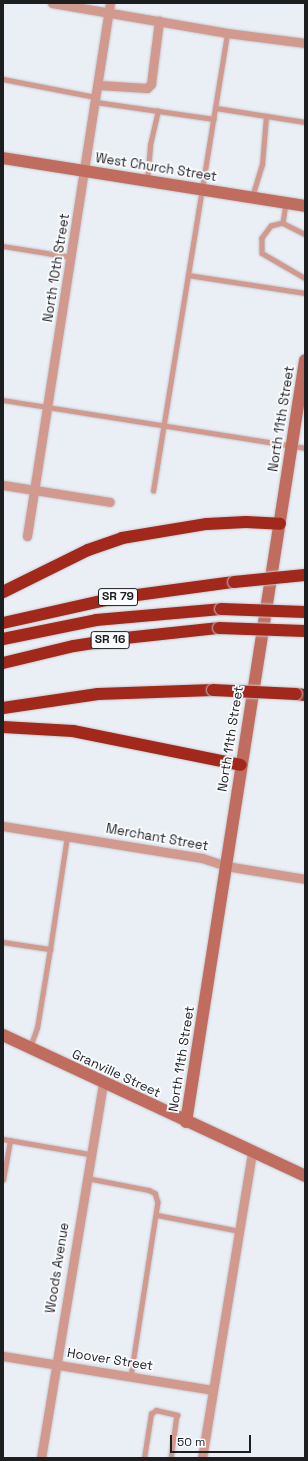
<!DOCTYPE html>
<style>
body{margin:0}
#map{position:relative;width:308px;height:1461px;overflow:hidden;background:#eaeff6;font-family:"Space Grotesk",sans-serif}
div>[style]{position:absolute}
.roads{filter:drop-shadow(0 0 1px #c5c9cf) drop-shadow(0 0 1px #c5c9cf)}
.lane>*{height:4.5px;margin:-2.25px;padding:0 2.25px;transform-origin:2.25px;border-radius:2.25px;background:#d2998e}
.street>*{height:9px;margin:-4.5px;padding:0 4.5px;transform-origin:4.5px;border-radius:4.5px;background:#d2998e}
.secondary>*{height:12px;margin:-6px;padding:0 6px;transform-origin:6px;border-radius:6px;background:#c06d5f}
.highway>*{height:12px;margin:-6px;padding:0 6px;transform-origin:6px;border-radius:6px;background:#a1281a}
.bridges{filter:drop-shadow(0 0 1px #c5c9cf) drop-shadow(0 0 1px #c5c9cf)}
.highway-bridge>*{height:12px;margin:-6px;padding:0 6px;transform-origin:6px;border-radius:6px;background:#a1281a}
span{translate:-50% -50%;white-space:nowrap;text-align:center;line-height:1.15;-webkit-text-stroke:3.5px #fafcff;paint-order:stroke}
.shield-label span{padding:1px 3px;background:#fafcff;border:1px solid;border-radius:3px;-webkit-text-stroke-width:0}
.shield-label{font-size:12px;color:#1c1e20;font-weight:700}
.street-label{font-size:13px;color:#1c1e20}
.frame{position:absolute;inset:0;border:4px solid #1c1e20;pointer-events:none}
.scale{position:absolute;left:170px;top:1435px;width:81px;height:18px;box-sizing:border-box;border:2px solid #1c1e20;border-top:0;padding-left:5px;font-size:12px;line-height:14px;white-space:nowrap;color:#1c1e20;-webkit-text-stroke:3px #fafcff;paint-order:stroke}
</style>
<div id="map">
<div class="roads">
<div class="lane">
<i style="left:3px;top:79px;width:95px;rotate:11deg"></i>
<i style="left:96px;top:102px;width:119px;rotate:8.2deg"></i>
<i style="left:216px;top:108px;width:90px;rotate:8.9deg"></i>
<i style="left:147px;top:181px;width:36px;rotate:-85deg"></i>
<i style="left:150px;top:145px;width:35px;rotate:-77deg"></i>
<i style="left:252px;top:197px;width:34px;rotate:-73deg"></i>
<i style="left:262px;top:165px;width:49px;rotate:-85.3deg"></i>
<i style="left:286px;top:204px;width:19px;rotate:99deg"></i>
<i style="left:283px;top:223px;width:12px;rotate:166deg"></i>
<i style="left:271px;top:226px;width:15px;rotate:127deg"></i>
<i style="left:262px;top:238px;width:15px;rotate:90deg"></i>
<i style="left:262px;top:253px;width:50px;rotate:30.2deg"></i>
<i style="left:283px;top:223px;width:25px;rotate:27deg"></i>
<i style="left:3px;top:246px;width:70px;rotate:9.1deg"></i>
<i style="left:188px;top:275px;width:118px;rotate:8.7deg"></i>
<i style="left:3px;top:400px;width:306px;rotate:9deg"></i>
<i style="left:153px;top:491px;width:464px;rotate:-80.8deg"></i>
<i style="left:3px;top:942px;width:48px;rotate:8.5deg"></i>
<i style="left:50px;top:949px;width:114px;rotate:-81.4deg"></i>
<i style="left:30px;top:1047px;width:20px;rotate:-70deg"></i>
<i style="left:37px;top:1028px;width:80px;rotate:-80.7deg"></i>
<i style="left:3px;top:1139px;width:87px;rotate:9.9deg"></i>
<i style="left:87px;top:1178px;width:63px;rotate:11deg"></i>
<i style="left:149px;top:1190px;width:7px;rotate:27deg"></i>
<i style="left:155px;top:1193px;width:9px;rotate:72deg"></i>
<i style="left:158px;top:1202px;width:177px;rotate:98.8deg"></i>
<i style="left:3px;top:1180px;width:40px;rotate:-80deg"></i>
<i style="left:157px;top:1215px;width:84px;rotate:11deg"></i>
<i style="left:144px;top:1458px;width:45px;rotate:-81deg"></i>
<i style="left:151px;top:1414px;width:6px;rotate:-39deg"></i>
<i style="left:156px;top:1410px;width:22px;rotate:13deg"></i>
<i style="left:177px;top:1415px;width:43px;rotate:97.9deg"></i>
</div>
<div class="street">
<i style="left:52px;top:3px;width:178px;rotate:9.7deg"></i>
<i style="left:227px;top:33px;width:79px;rotate:7.3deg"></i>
<i style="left:99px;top:85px;width:48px;rotate:3.6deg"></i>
<i style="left:147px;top:88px;width:6px;rotate:-45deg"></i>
<i style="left:151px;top:84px;width:64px;rotate:-82.8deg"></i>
<i style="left:3px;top:485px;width:108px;rotate:9deg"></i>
<i style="left:27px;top:536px;width:539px;rotate:-81.15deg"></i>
<i style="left:3px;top:826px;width:202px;rotate:9.1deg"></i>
<i style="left:202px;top:858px;width:25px;rotate:18deg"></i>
<i style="left:226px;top:866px;width:80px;rotate:9.3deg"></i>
<i style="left:3px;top:1356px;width:212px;rotate:9.2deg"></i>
<i style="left:41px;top:1458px;width:380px;rotate:-80.6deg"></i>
<i style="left:202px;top:1458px;width:309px;rotate:-80.7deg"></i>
</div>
<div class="secondary">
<i style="left:3px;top:158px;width:306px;rotate:9deg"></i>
<i style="left:3px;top:1035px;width:333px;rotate:25deg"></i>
<i style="left:186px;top:1122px;width:771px;rotate:-81.12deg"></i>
</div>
<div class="highway">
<i style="left:3px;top:592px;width:95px;rotate:-26.3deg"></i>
<i style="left:88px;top:550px;width:36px;rotate:-19deg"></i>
<i style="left:122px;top:538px;width:86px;rotate:-9.4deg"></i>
<i style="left:207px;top:524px;width:39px;rotate:-3deg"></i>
<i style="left:246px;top:522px;width:34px;rotate:3deg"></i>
<i style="left:3px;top:623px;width:115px;rotate:-12.6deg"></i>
<i style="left:115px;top:598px;width:120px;rotate:-7.7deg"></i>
<i style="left:3px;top:639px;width:95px;rotate:-11.5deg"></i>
<i style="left:96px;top:620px;width:125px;rotate:-5deg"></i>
<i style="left:3px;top:663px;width:73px;rotate:-13.5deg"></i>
<i style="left:74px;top:646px;width:52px;rotate:-8.9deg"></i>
<i style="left:125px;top:638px;width:95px;rotate:-6.1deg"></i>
<i style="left:296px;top:694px;width:9px;rotate:6deg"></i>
<i style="left:3px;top:708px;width:96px;rotate:-8.4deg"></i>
<i style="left:98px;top:694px;width:115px;rotate:-2deg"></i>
<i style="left:3px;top:727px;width:70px;rotate:3.3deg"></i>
<i style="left:73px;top:731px;width:171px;rotate:11.4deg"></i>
</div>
</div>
<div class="bridges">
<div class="highway-bridge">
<i style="left:234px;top:582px;width:71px;rotate:-5.6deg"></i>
<i style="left:221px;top:609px;width:84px;rotate:2deg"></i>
<i style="left:219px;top:628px;width:86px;rotate:2deg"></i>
<i style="left:213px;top:690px;width:83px;rotate:2.8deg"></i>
</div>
</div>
<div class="shield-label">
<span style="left:118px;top:597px">SR 79</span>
<span style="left:110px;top:640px">SR 16</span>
</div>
<div class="street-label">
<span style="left:156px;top:168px;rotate:9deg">West Church Street</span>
<span style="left:57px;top:268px;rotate:-81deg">North 10th Street</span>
<span style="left:282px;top:419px;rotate:-81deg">North 11th Street</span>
<span style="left:231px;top:739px;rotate:-81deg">North 11th Street</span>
<span style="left:157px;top:838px;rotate:10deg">Merchant Street</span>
<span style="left:182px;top:1059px;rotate:-81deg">North 11th Street</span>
<span style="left:116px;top:1074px;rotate:25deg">Granville Street</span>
<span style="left:58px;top:1268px;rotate:-81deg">Woods Avenue</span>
<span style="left:110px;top:1360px;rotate:9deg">Hoover Street</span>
</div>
<div class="frame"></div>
<div class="scale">50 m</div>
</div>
